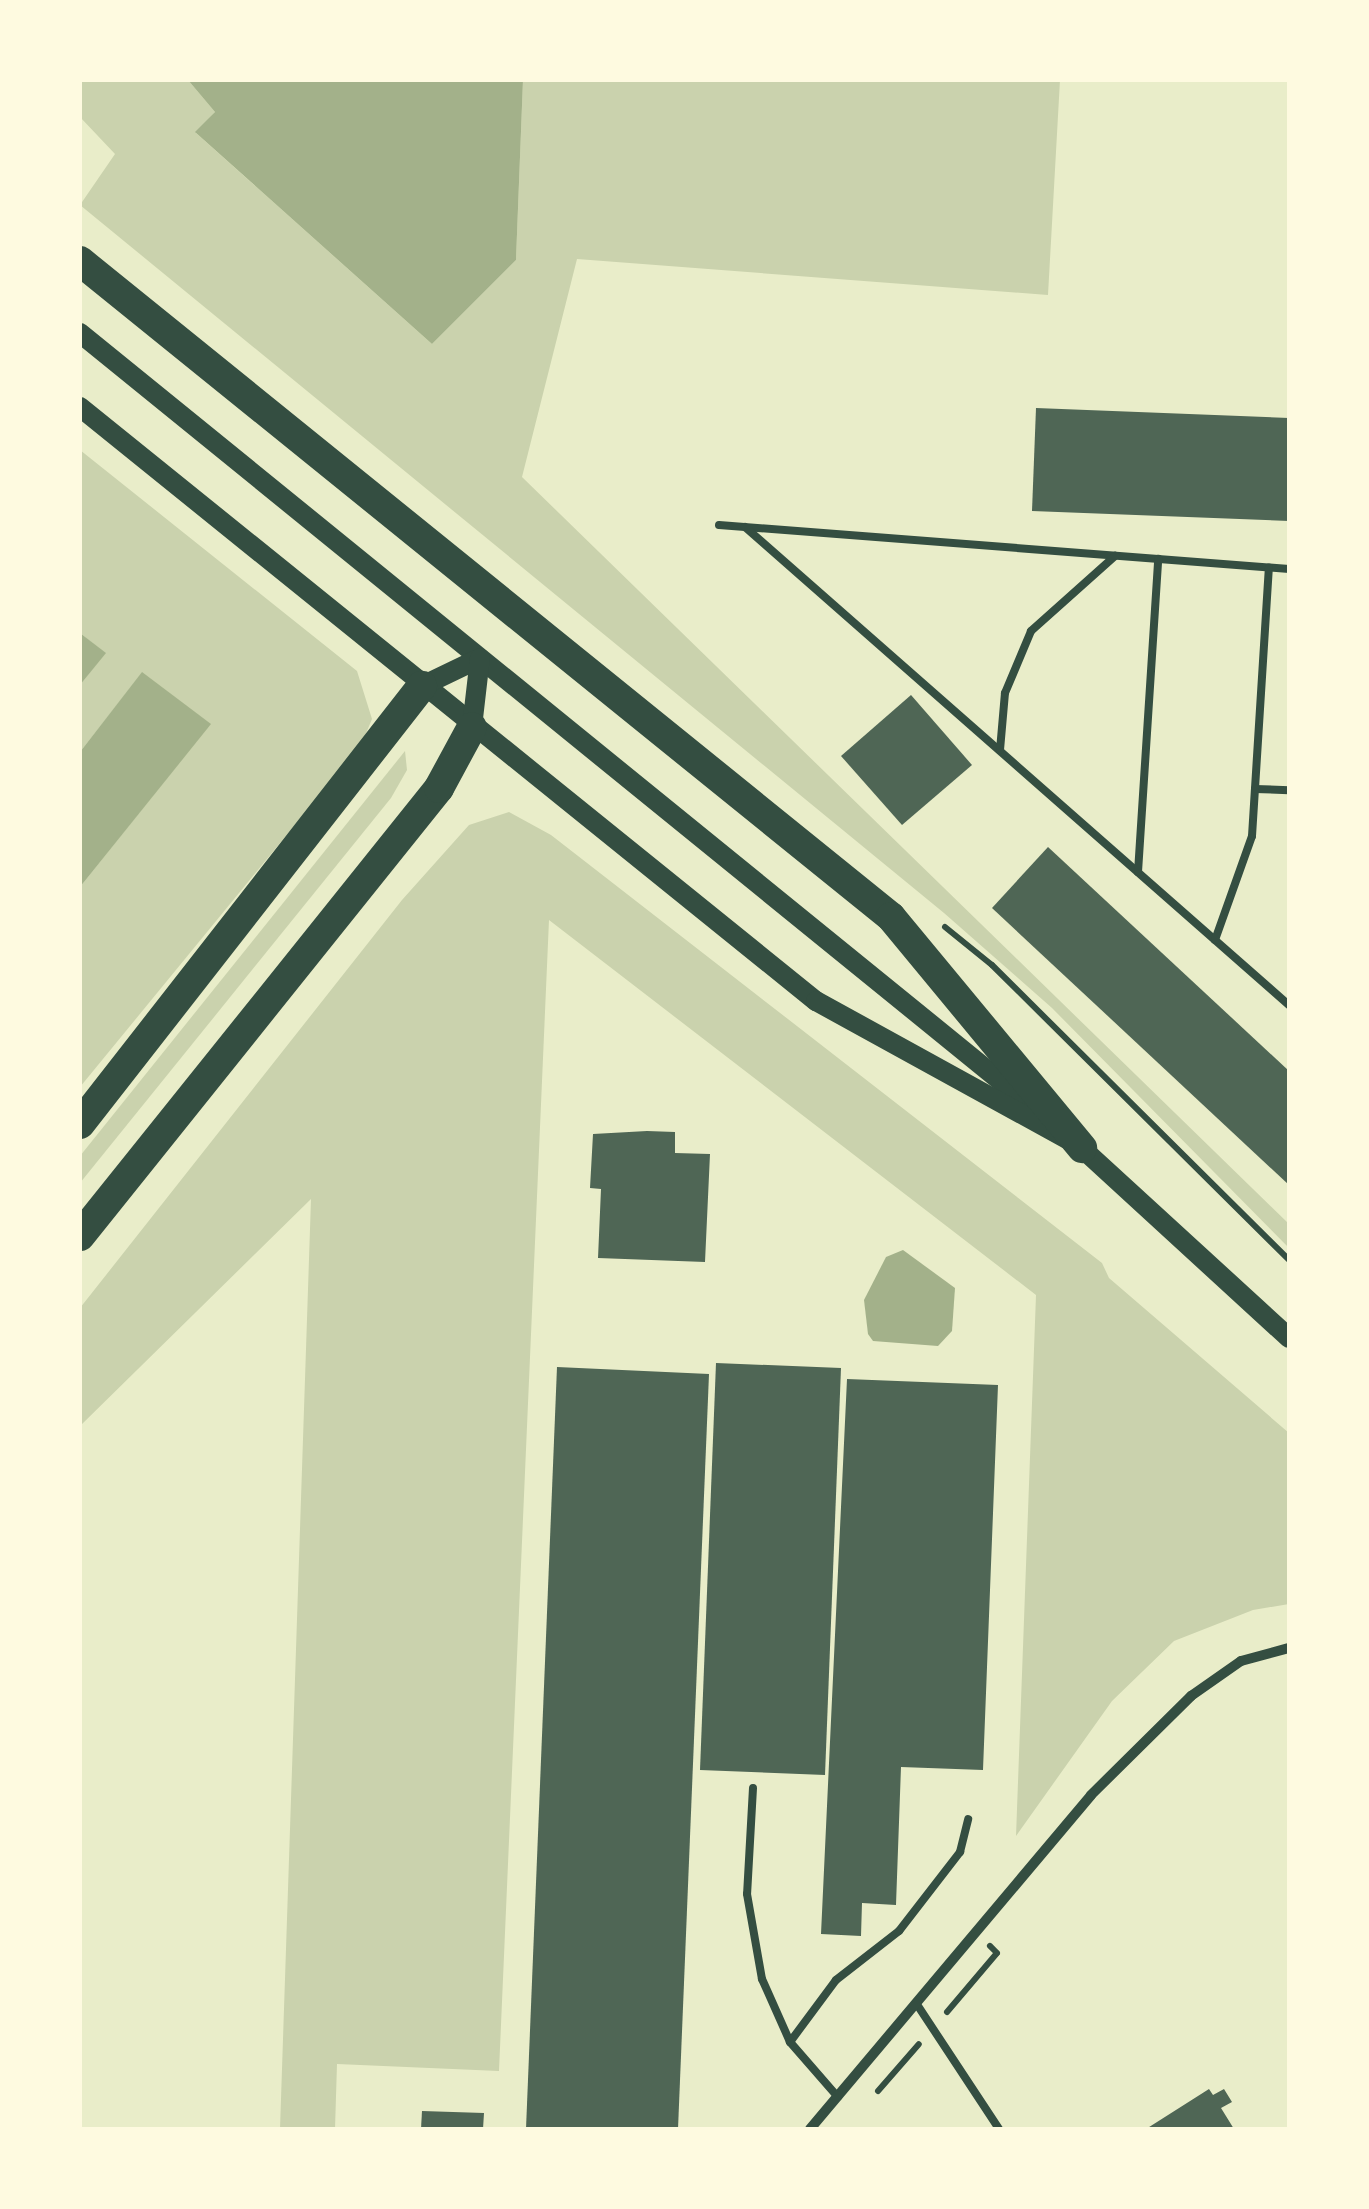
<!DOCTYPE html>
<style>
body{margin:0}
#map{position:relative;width:1369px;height:2209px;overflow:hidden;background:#e9edc9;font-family:"PT Sans Narrow",sans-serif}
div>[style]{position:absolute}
.green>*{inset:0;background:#cad2ad}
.water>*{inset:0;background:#a3b18a}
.building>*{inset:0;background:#4f6655}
.path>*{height:6px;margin:-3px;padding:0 3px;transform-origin:3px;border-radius:3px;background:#344e41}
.service>*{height:8px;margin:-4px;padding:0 4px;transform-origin:4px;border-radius:4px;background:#344e41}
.minor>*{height:10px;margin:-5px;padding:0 5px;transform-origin:5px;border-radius:5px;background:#344e41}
.secondary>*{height:20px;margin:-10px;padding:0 10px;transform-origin:10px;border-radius:10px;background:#344e41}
.motorway>*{height:30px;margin:-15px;padding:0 15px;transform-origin:15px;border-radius:15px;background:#344e41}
span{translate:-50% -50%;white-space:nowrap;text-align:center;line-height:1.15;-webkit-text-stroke:8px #fefae0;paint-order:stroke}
.frame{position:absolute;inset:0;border:82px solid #fefae0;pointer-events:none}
</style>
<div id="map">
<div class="green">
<i style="clip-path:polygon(80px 80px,188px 80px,215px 112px,196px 133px,432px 344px,516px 260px,523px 80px,1060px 80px,1048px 295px,577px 259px,522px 477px,1289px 1224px,1289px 1248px,1052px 1008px,944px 913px,80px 205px,115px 154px,80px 117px)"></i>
<i style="clip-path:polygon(80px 450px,357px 671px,372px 719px,362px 743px,80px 1087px,80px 887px,210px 724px,142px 673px,80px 752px,80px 685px,105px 653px,80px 633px)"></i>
<i style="clip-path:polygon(405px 751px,407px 770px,391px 798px,80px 1183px,80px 1156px)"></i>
<i style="clip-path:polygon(509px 812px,551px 835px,1102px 1263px,1109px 1278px,1289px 1433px,1289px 1604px,1253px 1610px,1174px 1641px,1112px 1701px,1016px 1836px,1036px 1295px,549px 920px,499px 2071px,337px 2064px,335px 2129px,280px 2129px,311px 1199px,80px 1426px,80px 1308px,402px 900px,469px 825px)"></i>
</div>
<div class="water">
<i style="clip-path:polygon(188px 80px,523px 80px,516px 260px,432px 344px,195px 132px,215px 112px)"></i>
<i style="clip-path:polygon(80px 633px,106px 653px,80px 685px)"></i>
<i style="clip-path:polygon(142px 672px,211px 724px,80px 887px,80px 752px)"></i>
<i style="clip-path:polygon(903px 1250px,955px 1288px,952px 1331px,938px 1346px,873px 1341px,868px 1334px,864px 1300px,886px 1257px)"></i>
</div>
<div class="building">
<i style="clip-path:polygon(1036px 408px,1289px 418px,1289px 521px,1032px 511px)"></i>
<i style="clip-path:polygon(911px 695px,972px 765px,902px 825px,841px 756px)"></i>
<i style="clip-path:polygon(1048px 847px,1289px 1071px,1289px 1185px,992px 908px)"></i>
<i style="clip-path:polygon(647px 1131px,675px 1132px,675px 1153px,710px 1154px,705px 1262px,598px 1258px,601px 1189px,590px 1188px,593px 1134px)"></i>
<i style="clip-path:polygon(716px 1363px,841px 1368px,825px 1775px,700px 1770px)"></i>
<i style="clip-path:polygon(557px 1367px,709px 1374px,678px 2129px,526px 2129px)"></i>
<i style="clip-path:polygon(847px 1379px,998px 1385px,983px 1770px,901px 1767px,896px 1905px,862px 1903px,861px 1936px,821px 1934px)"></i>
<i style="clip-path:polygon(1209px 2089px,1213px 2095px,1224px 2089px,1232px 2102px,1221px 2108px,1234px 2129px,1146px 2129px)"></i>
<i style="clip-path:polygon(422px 2111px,484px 2113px,483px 2129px,421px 2129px)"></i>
</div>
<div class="path">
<i style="left:945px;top:927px;width:60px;rotate:39deg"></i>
<i style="left:992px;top:965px;width:419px;rotate:44.8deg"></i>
<i style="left:947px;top:2012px;width:77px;rotate:-49.7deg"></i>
<i style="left:997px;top:1953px;width:10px;rotate:-135deg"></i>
<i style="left:878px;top:2091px;width:62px;rotate:-48.9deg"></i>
</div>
<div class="service">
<i style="left:719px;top:525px;width:572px;rotate:4.41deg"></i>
<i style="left:745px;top:527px;width:724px;rotate:41.31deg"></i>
<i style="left:1000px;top:750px;width:57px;rotate:-85deg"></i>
<i style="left:1005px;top:693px;width:67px;rotate:-67.2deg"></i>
<i style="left:1031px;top:631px;width:113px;rotate:-41.8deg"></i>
<i style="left:1255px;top:789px;width:34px;rotate:2deg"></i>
<i style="left:1138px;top:872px;width:314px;rotate:-86.3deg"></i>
<i style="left:1215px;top:940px;width:110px;rotate:-70.4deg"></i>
<i style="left:1252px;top:836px;width:269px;rotate:-86.4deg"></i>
<i style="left:753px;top:1788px;width:106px;rotate:93.2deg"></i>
<i style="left:747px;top:1894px;width:86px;rotate:80deg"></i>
<i style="left:762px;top:1979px;width:69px;rotate:66deg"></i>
<i style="left:790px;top:2042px;width:73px;rotate:48.9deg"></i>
<i style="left:918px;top:2006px;width:147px;rotate:56.6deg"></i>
<i style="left:790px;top:2042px;width:77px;rotate:-53.4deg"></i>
<i style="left:836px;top:1980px;width:80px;rotate:-37.9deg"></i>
<i style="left:899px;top:1931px;width:100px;rotate:-52.3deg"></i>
<i style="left:960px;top:1852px;width:34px;rotate:-76deg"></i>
</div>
<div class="minor">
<i style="left:810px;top:2129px;width:436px;rotate:-49.9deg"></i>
<i style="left:1091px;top:1795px;width:141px;rotate:-44.7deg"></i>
<i style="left:1191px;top:1696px;width:61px;rotate:-35deg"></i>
<i style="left:1241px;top:1661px;width:50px;rotate:-15.2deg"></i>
</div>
<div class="secondary">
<i style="left:80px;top:333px;width:1236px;rotate:39.09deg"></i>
<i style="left:80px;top:407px;width:946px;rotate:38.91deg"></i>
<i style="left:816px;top:1001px;width:286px;rotate:28.8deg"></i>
<i style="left:422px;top:686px;width:64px;rotate:-25.8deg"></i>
<i style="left:472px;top:727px;width:69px;rotate:-83.4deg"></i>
<i style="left:1073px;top:1140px;width:293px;rotate:42.5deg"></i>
</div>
<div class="motorway">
<i style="left:80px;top:261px;width:1043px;rotate:38.97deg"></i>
<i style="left:891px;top:917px;width:300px;rotate:50.4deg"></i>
<i style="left:80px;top:1124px;width:556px;rotate:-52.02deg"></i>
<i style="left:80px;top:1236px;width:574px;rotate:-51.29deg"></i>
<i style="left:439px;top:788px;width:69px;rotate:-61.6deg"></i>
</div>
<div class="frame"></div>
</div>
